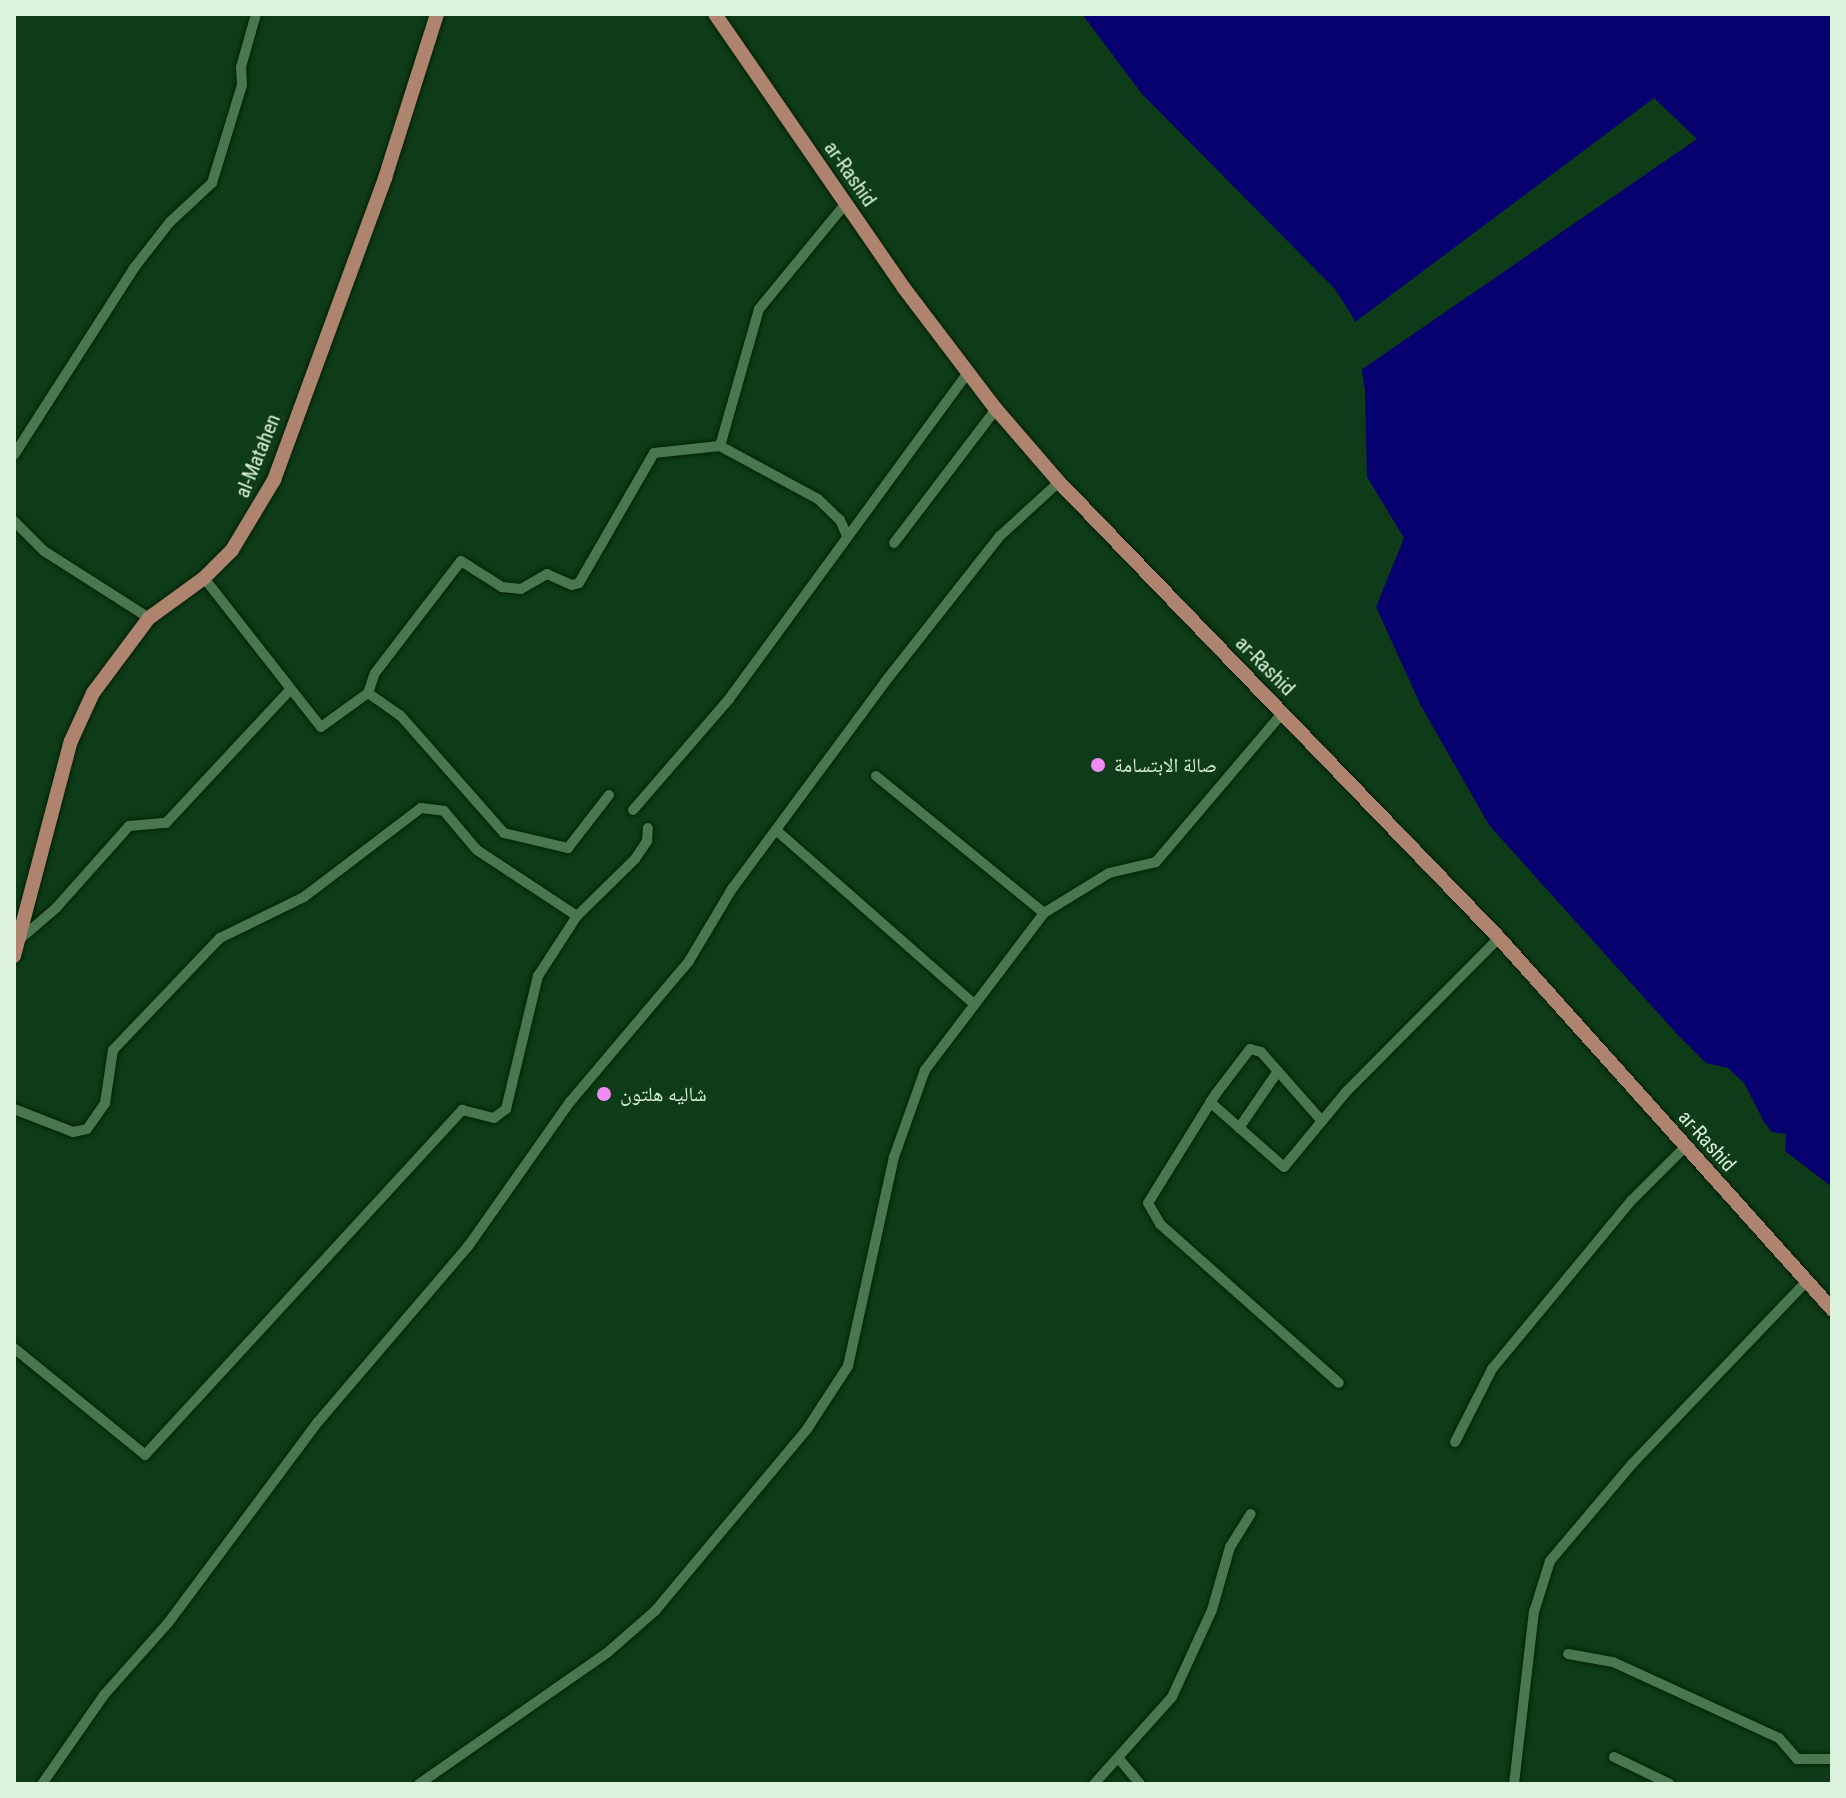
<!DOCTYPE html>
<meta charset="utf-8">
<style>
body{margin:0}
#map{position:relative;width:1846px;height:1798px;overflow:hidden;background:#0f3c18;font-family:"Roboto Condensed","Noto Naskh Arabic",sans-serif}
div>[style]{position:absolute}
.water>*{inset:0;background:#07006f}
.pier>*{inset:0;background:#0f3c18}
.roads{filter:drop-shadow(0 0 2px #012106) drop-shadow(0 0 2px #012106)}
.minor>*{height:10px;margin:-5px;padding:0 5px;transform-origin:5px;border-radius:5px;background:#4a774f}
.major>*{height:14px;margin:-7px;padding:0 7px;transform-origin:7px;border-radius:7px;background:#ae846e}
.dots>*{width:22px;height:22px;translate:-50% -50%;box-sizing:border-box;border:4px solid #0f3c18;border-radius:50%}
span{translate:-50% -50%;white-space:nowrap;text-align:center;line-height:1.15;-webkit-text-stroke:8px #0f3c18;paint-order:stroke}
.street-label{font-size:20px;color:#dbf3dc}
.poi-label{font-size:20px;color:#dbf3dc}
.left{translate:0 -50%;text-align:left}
.frame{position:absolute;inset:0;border:16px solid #dbf3dc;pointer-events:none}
</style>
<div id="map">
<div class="water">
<i style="clip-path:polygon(1082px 14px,1832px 14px,1832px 1187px,1785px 1151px,1786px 1134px,1772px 1132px,1764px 1122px,1744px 1083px,1728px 1068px,1706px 1063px,1676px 1033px,1489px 825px,1421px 706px,1376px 607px,1404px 538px,1367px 477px,1365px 391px,1354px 319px,1335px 289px,1142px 94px)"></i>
</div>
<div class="pier">
<i style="clip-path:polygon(1654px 98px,1697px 139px,1358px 372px,1351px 325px)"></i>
</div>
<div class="roads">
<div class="minor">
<i style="left:720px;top:446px;width:142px;rotate:-74.1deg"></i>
<i style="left:759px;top:309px;width:137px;rotate:-50.6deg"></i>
<i style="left:14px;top:455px;width:222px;rotate:-57.3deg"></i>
<i style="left:134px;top:268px;width:58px;rotate:-52deg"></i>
<i style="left:170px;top:222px;width:57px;rotate:-42.9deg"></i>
<i style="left:212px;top:183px;width:102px;rotate:-73deg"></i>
<i style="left:242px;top:85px;width:18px;rotate:-93deg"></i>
<i style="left:241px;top:67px;width:55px;rotate:-74.2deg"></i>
<i style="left:14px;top:521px;width:42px;rotate:45deg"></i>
<i style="left:44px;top:551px;width:125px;rotate:32.5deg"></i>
<i style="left:894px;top:543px;width:168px;rotate:-52.7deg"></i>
<i style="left:204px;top:578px;width:189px;rotate:51.9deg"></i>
<i style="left:321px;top:727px;width:58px;rotate:-35.9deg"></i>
<i style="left:368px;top:693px;width:21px;rotate:-71deg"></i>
<i style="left:375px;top:673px;width:141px;rotate:-52.5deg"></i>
<i style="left:461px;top:561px;width:49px;rotate:32.4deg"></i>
<i style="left:502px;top:587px;width:19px;rotate:6deg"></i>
<i style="left:521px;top:589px;width:30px;rotate:-30deg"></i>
<i style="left:547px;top:574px;width:27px;rotate:24deg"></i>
<i style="left:572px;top:585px;width:7px;rotate:-16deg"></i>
<i style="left:579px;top:583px;width:150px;rotate:-60deg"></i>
<i style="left:654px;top:453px;width:66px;rotate:-6.1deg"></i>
<i style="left:720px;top:446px;width:111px;rotate:28.4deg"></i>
<i style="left:818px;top:499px;width:30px;rotate:44deg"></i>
<i style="left:840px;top:520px;width:17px;rotate:66deg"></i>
<i style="left:368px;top:693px;width:39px;rotate:35deg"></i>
<i style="left:400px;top:715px;width:157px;rotate:48.6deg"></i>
<i style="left:504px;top:833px;width:66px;rotate:13.2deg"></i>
<i style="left:568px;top:848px;width:67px;rotate:-52.3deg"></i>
<i style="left:876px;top:776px;width:217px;rotate:39.2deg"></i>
<i style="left:633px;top:810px;width:147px;rotate:-49.1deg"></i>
<i style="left:729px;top:699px;width:406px;rotate:-53.8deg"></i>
<i style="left:776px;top:830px;width:264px;rotate:41.3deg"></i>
<i style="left:20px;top:939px;width:48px;rotate:-40.7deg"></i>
<i style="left:56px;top:908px;width:110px;rotate:-48.3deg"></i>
<i style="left:129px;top:826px;width:37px;rotate:-5deg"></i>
<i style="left:166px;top:823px;width:180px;rotate:-47deg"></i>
<i style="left:1210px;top:1102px;width:98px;rotate:41.3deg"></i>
<i style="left:1284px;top:1167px;width:97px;rotate:-50.4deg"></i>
<i style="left:1346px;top:1092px;width:217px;rotate:-45.2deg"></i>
<i style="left:14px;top:1109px;width:63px;rotate:21.3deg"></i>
<i style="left:73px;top:1132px;width:14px;rotate:-12deg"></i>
<i style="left:87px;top:1129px;width:32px;rotate:-55deg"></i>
<i style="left:105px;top:1103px;width:54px;rotate:-81.4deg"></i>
<i style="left:113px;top:1050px;width:155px;rotate:-46.3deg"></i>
<i style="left:220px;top:938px;width:93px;rotate:-26deg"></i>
<i style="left:304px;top:897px;width:147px;rotate:-37.3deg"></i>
<i style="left:421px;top:808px;width:23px;rotate:7deg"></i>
<i style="left:444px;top:811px;width:51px;rotate:49.8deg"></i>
<i style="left:477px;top:850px;width:120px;rotate:33.4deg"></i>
<i style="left:1321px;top:1120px;width:91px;rotate:-131.4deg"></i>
<i style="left:1261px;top:1052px;width:11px;rotate:-165deg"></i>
<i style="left:1250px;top:1049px;width:58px;rotate:127.3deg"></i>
<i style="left:1215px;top:1095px;width:127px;rotate:121.8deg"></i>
<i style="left:1148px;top:1203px;width:24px;rotate:60deg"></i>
<i style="left:1160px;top:1224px;width:239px;rotate:41.6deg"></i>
<i style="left:1239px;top:1128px;width:69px;rotate:-55.6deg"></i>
<i style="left:14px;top:1348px;width:169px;rotate:39.2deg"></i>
<i style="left:145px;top:1455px;width:469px;rotate:-47.4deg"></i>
<i style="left:462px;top:1110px;width:33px;rotate:14deg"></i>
<i style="left:494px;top:1118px;width:15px;rotate:-37deg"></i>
<i style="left:506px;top:1109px;width:137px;rotate:-76.5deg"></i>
<i style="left:538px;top:976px;width:72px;rotate:-57deg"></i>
<i style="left:577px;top:916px;width:81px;rotate:-44.5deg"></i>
<i style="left:635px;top:859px;width:22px;rotate:-56deg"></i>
<i style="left:647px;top:841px;width:13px;rotate:-86deg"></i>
<i style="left:1455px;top:1442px;width:82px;rotate:-63.1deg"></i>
<i style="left:1492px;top:1369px;width:219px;rotate:-50.4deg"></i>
<i style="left:1632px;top:1200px;width:76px;rotate:-45deg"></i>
<i style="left:1568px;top:1654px;width:46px;rotate:10.1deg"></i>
<i style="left:1613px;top:1662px;width:183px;rotate:24.6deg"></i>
<i style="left:1779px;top:1738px;width:28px;rotate:49deg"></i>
<i style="left:1797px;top:1759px;width:35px"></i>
<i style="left:1614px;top:1757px;width:62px;rotate:25.7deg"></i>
<i style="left:1120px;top:1760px;width:31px;rotate:50deg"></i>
<i style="left:42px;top:1784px;width:108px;rotate:-55.1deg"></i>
<i style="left:104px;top:1695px;width:96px;rotate:-48.4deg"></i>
<i style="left:168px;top:1623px;width:251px;rotate:-53.3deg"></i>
<i style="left:318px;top:1422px;width:233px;rotate:-49.5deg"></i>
<i style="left:469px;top:1245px;width:175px;rotate:-54.8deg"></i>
<i style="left:570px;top:1102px;width:185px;rotate:-49.8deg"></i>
<i style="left:689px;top:961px;width:84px;rotate:-59.2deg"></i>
<i style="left:732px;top:889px;width:257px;rotate:-53.5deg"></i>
<i style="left:885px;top:682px;width:186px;rotate:-51.8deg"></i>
<i style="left:1000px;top:536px;width:80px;rotate:-42.5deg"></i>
<i style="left:419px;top:1784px;width:229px;rotate:-34.9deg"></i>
<i style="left:607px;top:1653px;width:64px;rotate:-41.2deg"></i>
<i style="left:655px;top:1611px;width:237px;rotate:-50.1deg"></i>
<i style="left:807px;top:1429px;width:75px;rotate:-56.9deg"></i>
<i style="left:848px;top:1366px;width:214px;rotate:-77.6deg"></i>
<i style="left:894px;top:1157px;width:92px;rotate:-70.4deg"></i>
<i style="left:925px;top:1070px;width:197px;rotate:-52.8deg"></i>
<i style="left:1044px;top:913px;width:76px;rotate:-31.6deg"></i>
<i style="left:1109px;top:873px;width:48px;rotate:-13.2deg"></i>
<i style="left:1156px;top:862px;width:197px;rotate:-49.7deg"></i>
<i style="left:1094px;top:1784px;width:117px;rotate:-48.1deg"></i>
<i style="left:1172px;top:1697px;width:96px;rotate:-65.3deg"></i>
<i style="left:1212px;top:1610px;width:66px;rotate:-74.1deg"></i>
<i style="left:1230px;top:1547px;width:39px;rotate:-58deg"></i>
<i style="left:1514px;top:1784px;width:173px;rotate:-83.4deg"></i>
<i style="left:1534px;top:1612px;width:53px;rotate:-72.6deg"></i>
<i style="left:1550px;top:1561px;width:127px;rotate:-49.8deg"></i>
<i style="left:1632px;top:1464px;width:253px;rotate:-46.3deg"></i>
</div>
<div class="major">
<i style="left:715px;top:14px;width:333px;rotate:55.4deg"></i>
<i style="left:904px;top:288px;width:152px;rotate:52.8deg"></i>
<i style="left:996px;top:409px;width:96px;rotate:49.2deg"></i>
<i style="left:1059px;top:482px;width:634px;rotate:46.02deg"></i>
<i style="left:1499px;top:938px;width:499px;rotate:48.1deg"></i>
<i style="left:14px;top:956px;width:222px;rotate:-75.2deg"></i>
<i style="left:71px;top:741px;width:53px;rotate:-65.4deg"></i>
<i style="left:93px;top:693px;width:94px;rotate:-53.3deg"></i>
<i style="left:149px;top:618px;width:68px;rotate:-36deg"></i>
<i style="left:204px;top:578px;width:40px;rotate:-45deg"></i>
<i style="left:232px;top:550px;width:82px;rotate:-59deg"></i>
<i style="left:274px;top:480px;width:322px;rotate:-69.8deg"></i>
<i style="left:385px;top:178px;width:172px;rotate:-72.4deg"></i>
</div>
</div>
<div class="dots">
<i style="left:1098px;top:765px;background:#f28af3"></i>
<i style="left:604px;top:1094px;background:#f28af3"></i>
</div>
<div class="street-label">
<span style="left:850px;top:174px;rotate:55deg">ar-Rashid</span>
<span style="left:258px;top:456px;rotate:-68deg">al-Matahen</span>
<span style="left:1265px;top:666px;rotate:45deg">ar-Rashid</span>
<span style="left:1707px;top:1141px;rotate:48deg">ar-Rashid</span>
</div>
<div class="poi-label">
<span class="left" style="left:1114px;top:765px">صالة الابتسامة</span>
<span class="left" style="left:620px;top:1094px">شاليه هلتون</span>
</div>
<div class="frame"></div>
</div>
